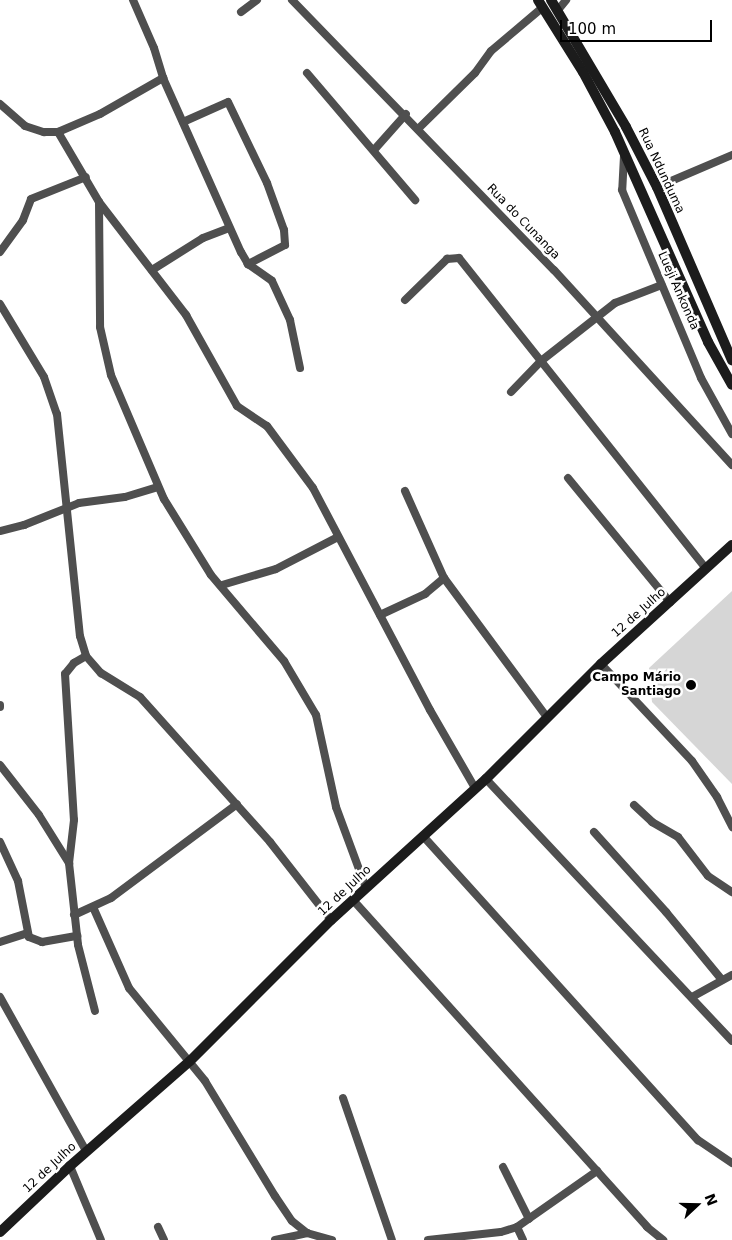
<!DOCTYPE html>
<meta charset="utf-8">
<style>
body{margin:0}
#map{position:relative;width:732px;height:1240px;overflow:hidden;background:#fff;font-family:"DejaVu Sans",sans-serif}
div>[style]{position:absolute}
.green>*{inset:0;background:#d6d6d6}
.street>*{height:8px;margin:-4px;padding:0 4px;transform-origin:4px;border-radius:4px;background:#4f4f4f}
.secondary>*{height:10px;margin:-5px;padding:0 5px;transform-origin:5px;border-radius:5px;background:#1c1c1c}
.dots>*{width:14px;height:14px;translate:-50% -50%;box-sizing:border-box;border:2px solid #fff;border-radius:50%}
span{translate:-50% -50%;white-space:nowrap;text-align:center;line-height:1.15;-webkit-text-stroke:5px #fff;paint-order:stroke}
.street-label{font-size:12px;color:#000}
.poi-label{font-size:12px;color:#000;font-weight:700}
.right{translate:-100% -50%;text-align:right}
.north{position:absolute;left:672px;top:1180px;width:50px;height:50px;-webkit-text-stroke:4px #fff;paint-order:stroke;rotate:69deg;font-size:14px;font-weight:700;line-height:20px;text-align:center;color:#000}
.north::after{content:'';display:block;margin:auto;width:18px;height:22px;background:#000;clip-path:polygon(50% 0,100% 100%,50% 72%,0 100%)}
.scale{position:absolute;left:560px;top:20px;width:152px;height:22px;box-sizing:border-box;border:2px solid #000;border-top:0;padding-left:6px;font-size:15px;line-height:18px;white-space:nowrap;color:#000;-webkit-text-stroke:4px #fff;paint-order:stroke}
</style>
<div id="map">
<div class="green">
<i style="clip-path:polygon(732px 591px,732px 784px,652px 702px,649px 668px)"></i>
</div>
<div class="street">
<i style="left:133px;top:0;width:52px;rotate:66.4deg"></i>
<i style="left:154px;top:48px;width:31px;rotate:73deg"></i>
<i style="left:292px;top:0;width:376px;rotate:45.9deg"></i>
<i style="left:554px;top:270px;width:264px;rotate:47.6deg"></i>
<i style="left:558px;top:10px;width:13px;rotate:-51deg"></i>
<i style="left:241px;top:12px;width:20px;rotate:-37deg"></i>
<i style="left:307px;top:73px;width:167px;rotate:49.6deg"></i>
<i style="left:0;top:104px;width:33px;rotate:41deg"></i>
<i style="left:25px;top:126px;width:20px;rotate:18deg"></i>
<i style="left:44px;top:132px;width:14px"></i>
<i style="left:58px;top:132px;width:46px;rotate:-23.2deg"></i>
<i style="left:100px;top:114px;width:73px;rotate:-29.7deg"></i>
<i style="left:163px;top:78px;width:191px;rotate:65.9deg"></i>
<i style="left:241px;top:252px;width:14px;rotate:60deg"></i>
<i style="left:248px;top:264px;width:29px;rotate:35deg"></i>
<i style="left:272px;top:281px;width:43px;rotate:65.2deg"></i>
<i style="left:290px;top:320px;width:49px;rotate:78.2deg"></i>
<i style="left:183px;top:122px;width:49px;rotate:-24deg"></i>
<i style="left:228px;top:102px;width:90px;rotate:64.3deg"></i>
<i style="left:267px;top:183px;width:50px;rotate:70.1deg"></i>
<i style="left:284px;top:230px;width:15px;rotate:86deg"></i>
<i style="left:285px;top:245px;width:42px;rotate:152.8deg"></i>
<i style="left:418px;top:129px;width:80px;rotate:-44.5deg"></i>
<i style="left:475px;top:73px;width:27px;rotate:-54deg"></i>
<i style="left:491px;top:51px;width:68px;rotate:-40.2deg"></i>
<i style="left:58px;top:132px;width:81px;rotate:59.6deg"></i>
<i style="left:99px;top:202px;width:143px;rotate:52.4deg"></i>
<i style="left:186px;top:315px;width:104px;rotate:60.7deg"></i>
<i style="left:237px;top:406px;width:36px;rotate:34deg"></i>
<i style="left:267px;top:426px;width:77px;rotate:53.4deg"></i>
<i style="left:313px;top:488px;width:251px;rotate:62.2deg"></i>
<i style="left:430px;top:710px;width:90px;rotate:60deg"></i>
<i style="left:374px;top:150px;width:48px;rotate:-48.4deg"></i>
<i style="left:624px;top:156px;width:34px;rotate:93deg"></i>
<i style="left:622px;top:190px;width:204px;rotate:67.2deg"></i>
<i style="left:701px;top:378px;width:64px;rotate:61deg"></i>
<i style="left:657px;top:187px;width:82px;rotate:-23.1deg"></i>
<i style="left:99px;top:202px;width:125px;rotate:89.5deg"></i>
<i style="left:100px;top:327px;width:49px;rotate:77.1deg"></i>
<i style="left:111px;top:375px;width:135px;rotate:66.9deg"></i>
<i style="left:164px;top:499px;width:89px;rotate:58.3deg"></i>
<i style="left:211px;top:575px;width:113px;rotate:49.7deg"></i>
<i style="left:284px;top:661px;width:63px;rotate:59.3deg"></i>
<i style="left:316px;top:715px;width:94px;rotate:77.7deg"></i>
<i style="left:336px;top:807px;width:86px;rotate:69.7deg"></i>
<i style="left:0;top:252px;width:39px;rotate:-54deg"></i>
<i style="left:23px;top:220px;width:22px;rotate:-69deg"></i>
<i style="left:31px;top:199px;width:59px;rotate:-21.8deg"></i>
<i style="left:152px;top:270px;width:60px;rotate:-32.1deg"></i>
<i style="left:203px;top:238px;width:28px;rotate:-21deg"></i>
<i style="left:405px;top:300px;width:59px;rotate:-44.3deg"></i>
<i style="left:447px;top:259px;width:12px;rotate:-5deg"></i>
<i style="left:459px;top:258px;width:396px;rotate:51.5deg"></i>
<i style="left:0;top:304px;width:85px;rotate:58.9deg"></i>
<i style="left:44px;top:377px;width:39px;rotate:71deg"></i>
<i style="left:57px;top:414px;width:223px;rotate:84.1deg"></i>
<i style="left:80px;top:636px;width:21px;rotate:73deg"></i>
<i style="left:86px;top:656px;width:23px;rotate:49deg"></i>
<i style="left:101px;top:673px;width:46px;rotate:31.6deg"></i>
<i style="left:140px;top:697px;width:195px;rotate:48.1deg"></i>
<i style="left:270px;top:842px;width:99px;rotate:52deg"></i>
<i style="left:511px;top:392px;width:43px;rotate:-45.9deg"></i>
<i style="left:541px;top:361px;width:94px;rotate:-38.1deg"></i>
<i style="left:615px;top:303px;width:50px;rotate:-21deg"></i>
<i style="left:568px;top:478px;width:161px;rotate:50.6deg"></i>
<i style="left:405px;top:491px;width:95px;rotate:65.9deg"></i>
<i style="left:444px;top:578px;width:173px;rotate:53.5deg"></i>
<i style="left:0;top:531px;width:25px;rotate:-14deg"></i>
<i style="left:24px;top:525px;width:59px;rotate:-21.8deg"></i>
<i style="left:79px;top:503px;width:46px;rotate:-7.4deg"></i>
<i style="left:125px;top:497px;width:34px;rotate:-17deg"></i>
<i style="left:222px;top:585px;width:56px;rotate:-16.5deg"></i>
<i style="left:276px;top:569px;width:70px;rotate:-27.3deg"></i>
<i style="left:380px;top:615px;width:50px;rotate:-25deg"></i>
<i style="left:425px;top:594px;width:25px;rotate:-40deg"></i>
<i style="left:86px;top:656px;width:14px;rotate:150deg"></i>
<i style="left:74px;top:663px;width:14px;rotate:129deg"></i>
<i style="left:65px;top:674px;width:146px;rotate:86.5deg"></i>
<i style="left:74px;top:820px;width:43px;rotate:96.6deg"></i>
<i style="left:69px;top:863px;width:82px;rotate:83.7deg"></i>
<i style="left:78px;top:945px;width:68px;rotate:75.6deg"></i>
<i style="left:601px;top:664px;width:133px;rotate:46.8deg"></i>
<i style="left:692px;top:761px;width:44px;rotate:55.2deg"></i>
<i style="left:717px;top:797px;width:34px;rotate:63deg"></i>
<i style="left:0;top:705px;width:2px;rotate:90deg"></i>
<i style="left:0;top:765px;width:63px;rotate:52deg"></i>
<i style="left:39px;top:815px;width:57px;rotate:58deg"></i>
<i style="left:486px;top:779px;width:359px;rotate:46.8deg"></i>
<i style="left:634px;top:805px;width:25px;rotate:43deg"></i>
<i style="left:652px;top:822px;width:30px;rotate:30deg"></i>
<i style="left:678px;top:837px;width:49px;rotate:52.4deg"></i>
<i style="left:708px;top:876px;width:29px;rotate:34deg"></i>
<i style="left:594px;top:832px;width:108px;rotate:48deg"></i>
<i style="left:666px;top:912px;width:88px;rotate:50.5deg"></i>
<i style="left:423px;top:836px;width:410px;rotate:47.9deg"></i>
<i style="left:698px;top:1140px;width:41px;rotate:34.1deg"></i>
<i style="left:0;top:842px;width:43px;rotate:65.2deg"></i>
<i style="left:18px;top:881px;width:57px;rotate:78.9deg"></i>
<i style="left:29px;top:937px;width:14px;rotate:21deg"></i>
<i style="left:42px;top:942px;width:36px;rotate:-10deg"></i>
<i style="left:353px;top:900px;width:440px;rotate:48deg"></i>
<i style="left:647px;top:1227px;width:21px;rotate:39deg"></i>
<i style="left:93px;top:907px;width:89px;rotate:66deg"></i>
<i style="left:129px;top:988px;width:120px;rotate:50.7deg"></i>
<i style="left:205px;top:1081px;width:135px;rotate:58.7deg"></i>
<i style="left:275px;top:1196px;width:30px;rotate:56deg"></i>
<i style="left:292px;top:1221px;width:19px;rotate:39deg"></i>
<i style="left:74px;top:915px;width:41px;rotate:-24.7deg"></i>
<i style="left:111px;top:898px;width:157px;rotate:-36.7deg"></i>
<i style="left:0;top:942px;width:28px;rotate:-18deg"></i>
<i style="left:0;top:997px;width:176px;rotate:60.8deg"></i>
<i style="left:692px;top:997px;width:46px;rotate:-28.8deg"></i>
<i style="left:343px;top:1098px;width:150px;rotate:71deg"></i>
<i style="left:70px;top:1166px;width:80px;rotate:67.3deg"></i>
<i style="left:503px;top:1167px;width:58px;rotate:63.4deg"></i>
<i style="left:158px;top:1227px;width:14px;rotate:65deg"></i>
<i style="left:517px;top:1227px;width:14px;rotate:65deg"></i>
<i style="left:275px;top:1240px;width:33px;rotate:-12deg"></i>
<i style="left:307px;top:1233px;width:26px;rotate:16deg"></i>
<i style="left:428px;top:1240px;width:73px;rotate:-6.3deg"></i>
<i style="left:501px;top:1232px;width:17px;rotate:-17deg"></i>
<i style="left:517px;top:1227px;width:98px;rotate:-35deg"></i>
</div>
<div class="secondary">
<i style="left:538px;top:0;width:85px;rotate:58deg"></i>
<i style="left:583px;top:72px;width:68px;rotate:61.9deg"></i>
<i style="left:615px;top:132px;width:230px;rotate:66.1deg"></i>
<i style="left:708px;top:342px;width:49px;rotate:60.8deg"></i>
<i style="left:551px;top:0;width:147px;rotate:59.4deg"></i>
<i style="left:626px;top:127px;width:68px;rotate:62.7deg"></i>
<i style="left:657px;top:187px;width:189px;rotate:66.6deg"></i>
<i style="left:0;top:1232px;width:96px;rotate:-43.3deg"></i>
<i style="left:70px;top:1166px;width:159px;rotate:-41.2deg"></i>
<i style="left:190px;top:1061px;width:199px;rotate:-45deg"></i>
<i style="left:331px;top:920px;width:210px;rotate:-42.3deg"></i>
<i style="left:486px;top:779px;width:163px;rotate:-45deg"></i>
<i style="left:601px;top:664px;width:177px;rotate:-42.3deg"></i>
</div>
<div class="dots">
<i style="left:691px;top:685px;background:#000"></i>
</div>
<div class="street-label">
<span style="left:661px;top:171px;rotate:65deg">Rua Ndunduma</span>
<span style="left:523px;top:222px;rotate:46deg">Rua do Cunanga</span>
<span style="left:678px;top:291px;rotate:66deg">Lueji Ankonda</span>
<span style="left:639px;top:613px;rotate:-42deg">12 de Julho</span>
<span style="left:345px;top:891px;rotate:-43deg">12 de Julho</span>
<span style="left:50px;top:1168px;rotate:-43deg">12 de Julho</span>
</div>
<div class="poi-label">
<span class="right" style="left:681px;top:685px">Campo Mário<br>Santiago</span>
</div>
<div class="north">N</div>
<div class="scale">100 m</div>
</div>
